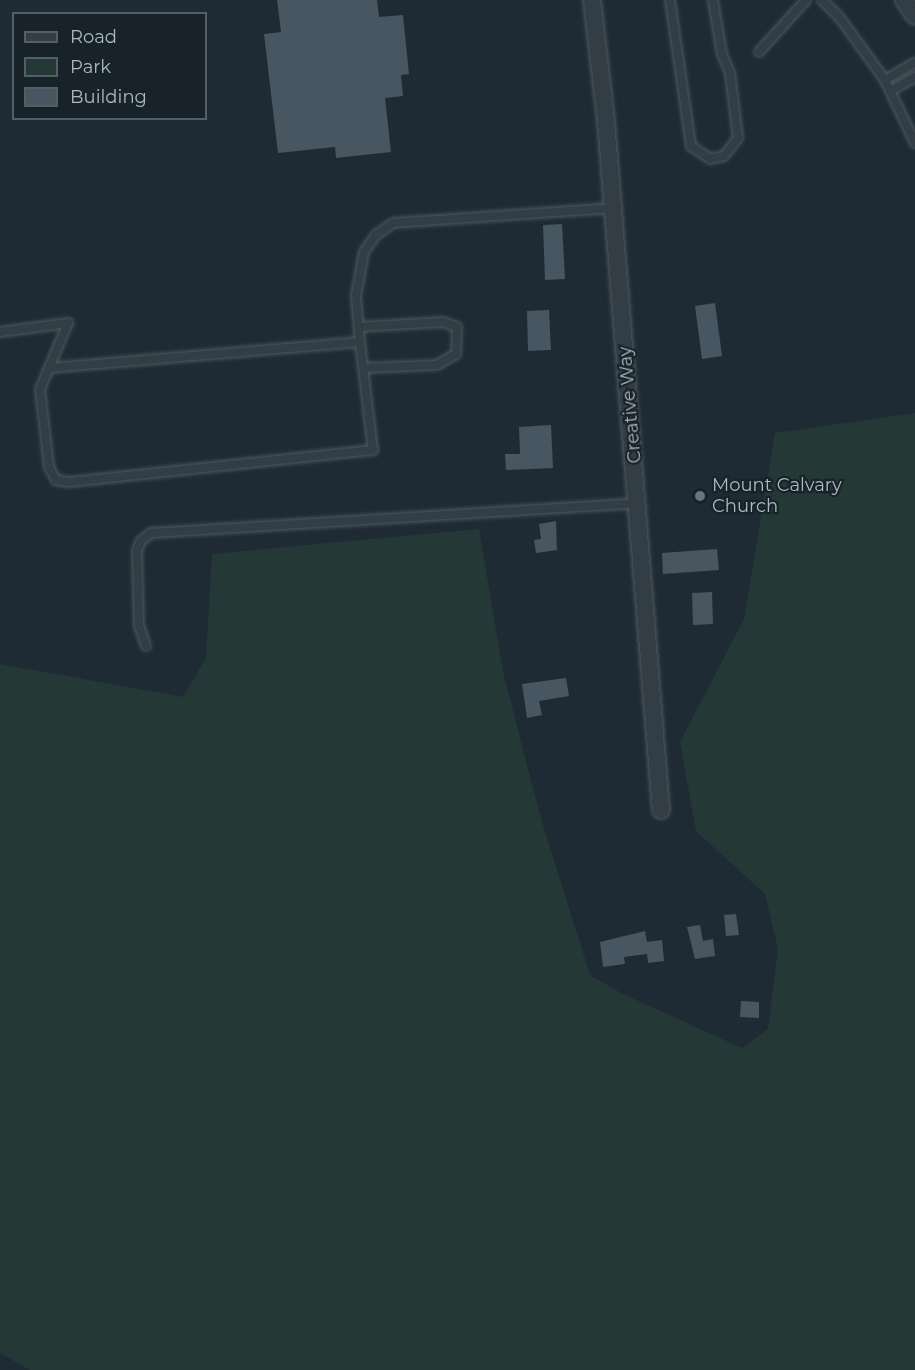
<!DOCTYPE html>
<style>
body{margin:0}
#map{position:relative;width:915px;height:1370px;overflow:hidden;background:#1f2b34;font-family:Montserrat,sans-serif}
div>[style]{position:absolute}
.green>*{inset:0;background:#243936}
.building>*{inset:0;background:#475660}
.roads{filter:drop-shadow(0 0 2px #4d5860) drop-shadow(0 0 2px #4d5860)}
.service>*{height:8px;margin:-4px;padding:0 4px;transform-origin:4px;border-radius:4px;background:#323d45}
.minor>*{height:16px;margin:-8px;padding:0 8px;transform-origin:8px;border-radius:8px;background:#323d45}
.dots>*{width:16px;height:16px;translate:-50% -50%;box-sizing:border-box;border:3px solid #182229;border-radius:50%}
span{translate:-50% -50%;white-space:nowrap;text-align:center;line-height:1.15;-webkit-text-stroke:4.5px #182229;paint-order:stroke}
.street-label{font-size:18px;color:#acb8c2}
.poi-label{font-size:18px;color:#acb8c2}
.left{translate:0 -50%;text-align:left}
.legend{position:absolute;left:12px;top:12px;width:195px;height:108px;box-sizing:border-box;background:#182229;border:2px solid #535e66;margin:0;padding:8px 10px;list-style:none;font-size:18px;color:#acb8c2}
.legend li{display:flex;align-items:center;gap:12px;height:30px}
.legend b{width:30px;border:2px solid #535e66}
</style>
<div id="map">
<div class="green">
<i style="clip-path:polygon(915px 413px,915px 1370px,30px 1370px,0 1353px,0 664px,183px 697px,206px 658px,212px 554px,479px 529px,503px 672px,541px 819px,590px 975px,621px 993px,742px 1048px,768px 1029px,778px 949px,765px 894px,696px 831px,680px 742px,744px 619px,775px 433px)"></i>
</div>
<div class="building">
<i style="clip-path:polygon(277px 0,377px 0,379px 17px,403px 15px,409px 74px,401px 75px,403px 96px,385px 98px,391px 152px,336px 158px,335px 147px,278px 153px,264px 34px,281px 32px)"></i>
<i style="clip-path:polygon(562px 224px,565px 279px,545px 280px,543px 225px)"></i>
<i style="clip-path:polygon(715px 303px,722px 356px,702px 359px,695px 306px)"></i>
<i style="clip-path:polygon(549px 310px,551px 350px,528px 351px,527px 311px)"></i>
<i style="clip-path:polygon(551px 425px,553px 468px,506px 470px,505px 454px,520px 454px,519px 427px)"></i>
<i style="clip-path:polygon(556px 521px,557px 550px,536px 553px,534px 540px,541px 539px,539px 524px)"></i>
<i style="clip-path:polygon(717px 549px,719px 570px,663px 574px,662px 553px)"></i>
<i style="clip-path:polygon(712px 592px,713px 624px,693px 625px,692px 593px)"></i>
<i style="clip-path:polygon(566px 678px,569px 696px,539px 701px,542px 715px,527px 718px,522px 684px)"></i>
<i style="clip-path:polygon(736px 914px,739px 935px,726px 936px,724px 915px)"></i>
<i style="clip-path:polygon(700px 925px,703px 941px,713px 939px,715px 956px,695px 959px,687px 927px)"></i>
<i style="clip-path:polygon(645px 931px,647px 942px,662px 940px,664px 961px,648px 963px,647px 954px,624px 957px,625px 964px,603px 967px,600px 942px)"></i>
<i style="clip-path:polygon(741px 1001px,759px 1002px,759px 1018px,740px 1017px)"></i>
</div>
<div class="roads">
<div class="service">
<i style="left:670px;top:0;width:148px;rotate:81.8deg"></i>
<i style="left:691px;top:146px;width:23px;rotate:34deg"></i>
<i style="left:710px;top:159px;width:14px;rotate:-12deg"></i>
<i style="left:724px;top:156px;width:23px;rotate:-52deg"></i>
<i style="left:738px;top:138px;width:65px;rotate:-97deg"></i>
<i style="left:730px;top:73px;width:21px;rotate:-113deg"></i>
<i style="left:722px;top:54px;width:55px;rotate:-99.5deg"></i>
<i style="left:822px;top:0;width:25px;rotate:45deg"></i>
<i style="left:840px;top:18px;width:77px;rotate:54deg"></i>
<i style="left:885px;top:80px;width:70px;rotate:64.5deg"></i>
<i style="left:759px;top:52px;width:70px;rotate:-47.9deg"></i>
<i style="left:885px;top:80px;width:34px;rotate:-30deg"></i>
<i style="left:890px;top:91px;width:29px;rotate:-29deg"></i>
<i style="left:359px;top:327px;width:84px;rotate:-3.4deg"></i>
<i style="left:443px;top:322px;width:15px;rotate:20deg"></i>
<i style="left:457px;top:327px;width:27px;rotate:92deg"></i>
<i style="left:456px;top:354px;width:22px;rotate:150deg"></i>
<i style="left:437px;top:365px;width:73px;rotate:177.6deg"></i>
<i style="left:0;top:332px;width:69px;rotate:-7.5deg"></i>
<i style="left:68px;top:323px;width:49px;rotate:112.9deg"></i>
<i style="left:49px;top:368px;width:312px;rotate:-4.8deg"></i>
<i style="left:360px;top:342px;width:46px;rotate:-95deg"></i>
<i style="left:356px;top:296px;width:45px;rotate:-79.7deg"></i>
<i style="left:364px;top:252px;width:21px;rotate:-55deg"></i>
<i style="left:376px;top:235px;width:21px;rotate:-35deg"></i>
<i style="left:393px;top:223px;width:221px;rotate:-3.9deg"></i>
<i style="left:49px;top:368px;width:23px;rotate:113deg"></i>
<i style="left:40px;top:389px;width:79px;rotate:83.4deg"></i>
<i style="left:49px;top:467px;width:15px;rotate:62deg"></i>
<i style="left:56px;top:480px;width:13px;rotate:9deg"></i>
<i style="left:69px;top:482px;width:306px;rotate:-6deg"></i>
<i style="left:373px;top:450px;width:109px;rotate:-96.9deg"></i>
<i style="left:146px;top:646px;width:21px;rotate:-109deg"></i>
<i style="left:139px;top:626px;width:76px;rotate:-91.5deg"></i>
<i style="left:137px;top:550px;width:10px;rotate:-66deg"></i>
<i style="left:141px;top:541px;width:13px;rotate:-39deg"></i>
<i style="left:151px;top:533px;width:488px;rotate:-3.5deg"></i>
</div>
<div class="minor">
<i style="left:592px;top:0;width:122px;rotate:83.4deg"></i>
<i style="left:606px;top:121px;width:691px;rotate:85.44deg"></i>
<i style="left:904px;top:0;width:19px;rotate:55deg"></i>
</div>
</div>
<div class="dots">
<i style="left:700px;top:496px;background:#6b7280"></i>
</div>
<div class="street-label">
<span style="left:630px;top:405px;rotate:-95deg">Creative Way</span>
</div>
<div class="poi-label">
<span class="left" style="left:712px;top:496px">Mount Calvary<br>Church</span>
</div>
<ul class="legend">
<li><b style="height:8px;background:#323d45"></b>Road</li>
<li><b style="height:16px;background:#243936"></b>Park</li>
<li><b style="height:16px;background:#475660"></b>Building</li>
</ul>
</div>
